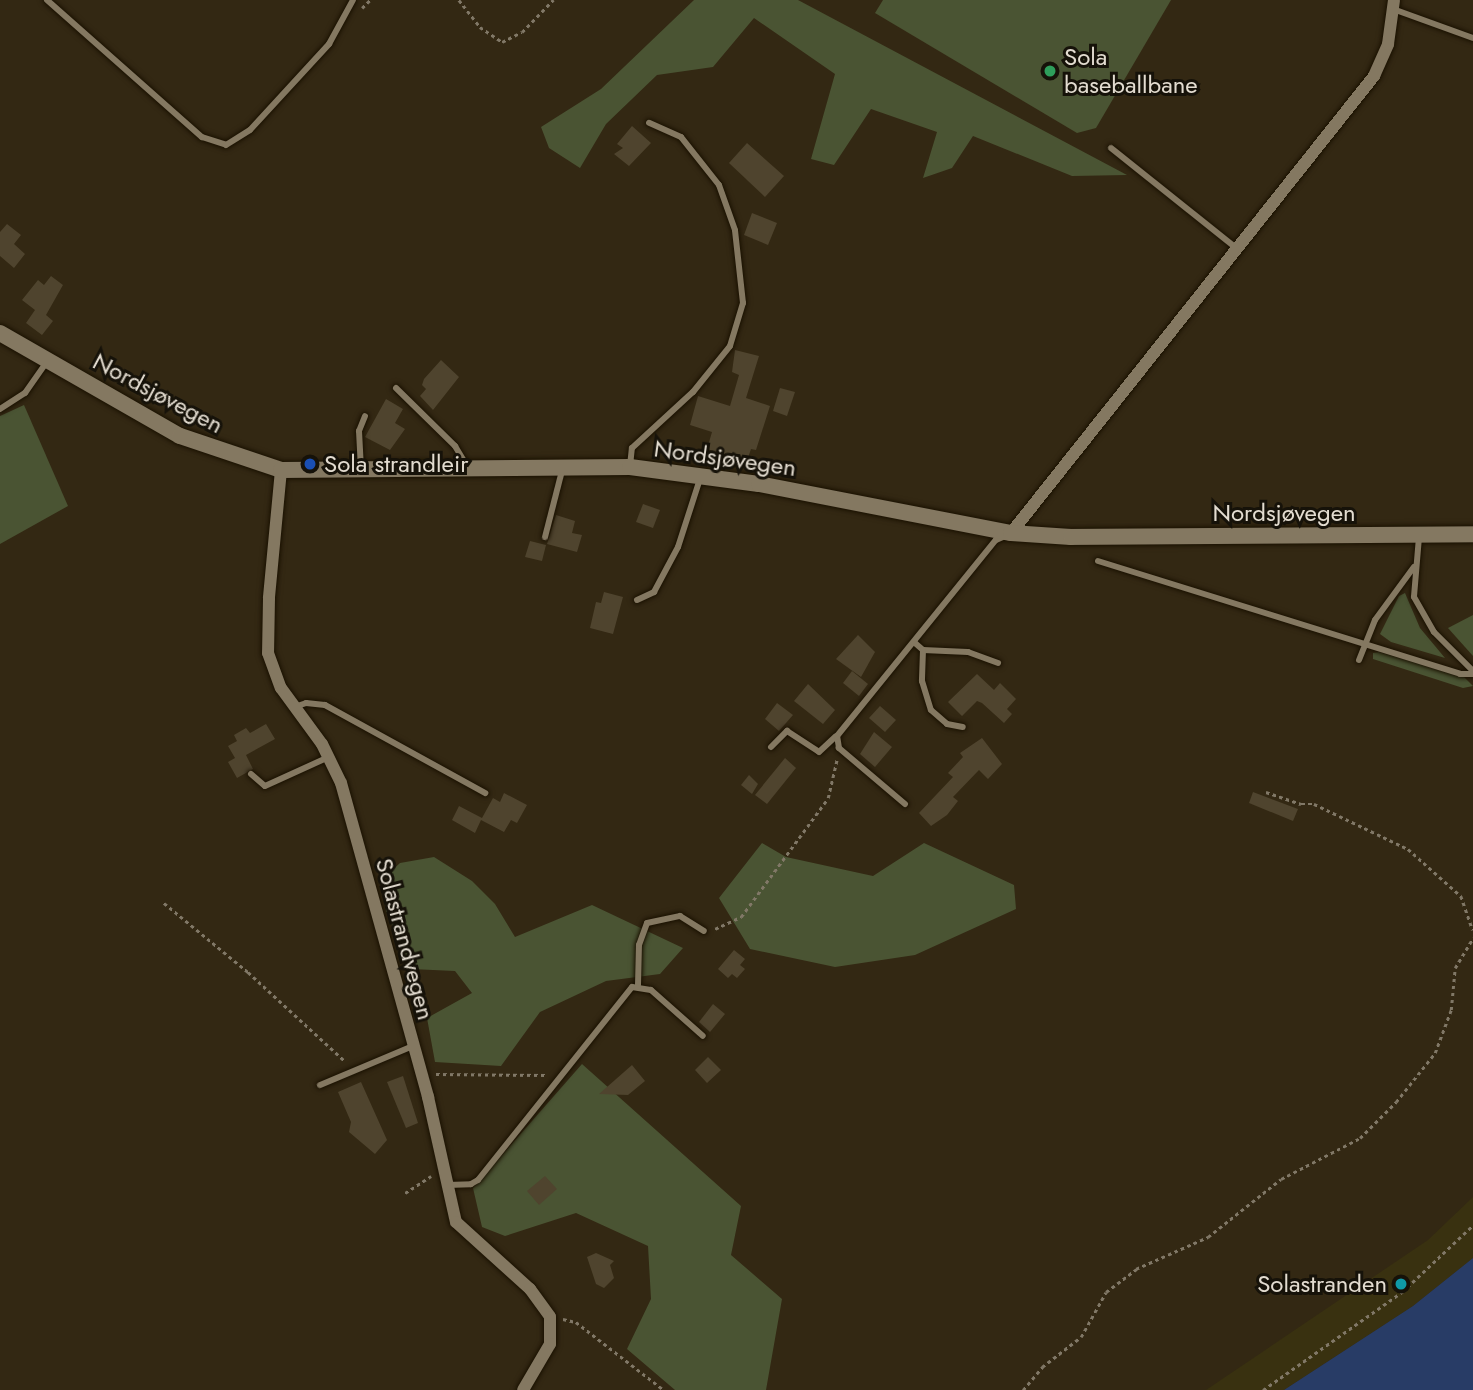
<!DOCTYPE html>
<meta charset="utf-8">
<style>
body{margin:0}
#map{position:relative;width:1473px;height:1390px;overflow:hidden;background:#332813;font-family:Jost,sans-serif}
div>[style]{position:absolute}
.green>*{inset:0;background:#4a5433}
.sand>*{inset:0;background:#393110}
.water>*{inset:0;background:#283c66}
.building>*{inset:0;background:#4f442e}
.path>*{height:2.5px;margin-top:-1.25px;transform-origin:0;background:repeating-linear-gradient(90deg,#817867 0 3.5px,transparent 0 7px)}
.roads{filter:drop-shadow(0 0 2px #1a1100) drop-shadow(0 0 2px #1a1100)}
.service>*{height:6px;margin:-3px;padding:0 3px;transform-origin:3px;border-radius:3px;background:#847861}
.minor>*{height:12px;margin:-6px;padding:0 6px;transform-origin:6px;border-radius:6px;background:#847861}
.tertiary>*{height:16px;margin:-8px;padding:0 8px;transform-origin:8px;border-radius:8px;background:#847861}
.dots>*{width:19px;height:19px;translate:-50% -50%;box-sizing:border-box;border:4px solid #161209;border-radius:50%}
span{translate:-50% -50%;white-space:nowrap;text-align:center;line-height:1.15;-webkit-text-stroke:6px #161209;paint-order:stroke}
.poi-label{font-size:24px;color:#e3dcd0}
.left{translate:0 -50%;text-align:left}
.right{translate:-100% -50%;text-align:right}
.street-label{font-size:24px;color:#e3dcd0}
</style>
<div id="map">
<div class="green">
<i style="clip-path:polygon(694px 0,798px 0,1127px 175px,1072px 176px,973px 136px,952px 168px,923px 178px,937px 132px,871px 109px,834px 165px,811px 159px,835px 74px,754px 18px,713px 67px,657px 75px,606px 124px,580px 168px,549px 148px,541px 127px,601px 89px)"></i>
<i style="clip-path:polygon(883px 0,1171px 0,1096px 128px,1077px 133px,875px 13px)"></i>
<i style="clip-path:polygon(24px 405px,68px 506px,0 544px,0 416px)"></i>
<i style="clip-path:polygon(1405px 593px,1420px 628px,1445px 658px,1391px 642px,1380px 634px,1399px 596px)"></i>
<i style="clip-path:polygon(1473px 615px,1473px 656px,1448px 628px)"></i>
<i style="clip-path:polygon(1379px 652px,1464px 677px,1473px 686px,1463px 688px,1373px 659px,1373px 653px)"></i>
<i style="clip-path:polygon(762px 843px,786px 857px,873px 876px,924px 843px,1014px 885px,1016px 909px,915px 955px,835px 967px,750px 949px,719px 898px)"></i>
<i style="clip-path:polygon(434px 857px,472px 881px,495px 904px,515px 937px,592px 905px,683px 948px,660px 974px,606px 981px,540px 1012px,501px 1066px,435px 1062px,427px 1018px,472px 993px,455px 971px,411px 969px,386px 911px,388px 874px,400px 863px)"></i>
<i style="clip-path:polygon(582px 1064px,741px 1206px,731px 1255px,782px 1299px,766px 1390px,675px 1390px,627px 1349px,651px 1299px,648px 1246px,576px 1213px,505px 1236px,482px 1227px,473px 1188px)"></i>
</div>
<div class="sand">
<i style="clip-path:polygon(1473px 1197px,1473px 1258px,1413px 1306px,1284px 1390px,1206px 1390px,1428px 1240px)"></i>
</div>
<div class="water">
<i style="clip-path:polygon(1473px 1258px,1473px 1390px,1284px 1390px,1413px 1306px)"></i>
</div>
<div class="building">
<i style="clip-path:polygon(632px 126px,651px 143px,629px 166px,614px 154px,623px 148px,617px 144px)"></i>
<i style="clip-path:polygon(747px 143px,784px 176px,765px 197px,729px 163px)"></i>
<i style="clip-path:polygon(752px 213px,777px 223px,768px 245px,744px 235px)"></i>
<i style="clip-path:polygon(7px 224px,21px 235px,14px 244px,25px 254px,14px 268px,0 256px,0 232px)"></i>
<i style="clip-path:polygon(51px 276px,63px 285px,46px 315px,53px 321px,42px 335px,26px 323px,35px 310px,22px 300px,38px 280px,44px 285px)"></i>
<i style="clip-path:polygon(735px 350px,759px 356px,746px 398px,770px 406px,756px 450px,751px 449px,747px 461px,707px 449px,712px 432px,690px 425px,698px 396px,730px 406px,739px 375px,732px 372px)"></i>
<i style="clip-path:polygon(441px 360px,459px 377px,433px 410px,420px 396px,426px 389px,422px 385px,424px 379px)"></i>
<i style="clip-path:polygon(780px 388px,795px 392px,787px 416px,773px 411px)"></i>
<i style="clip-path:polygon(386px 399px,403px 409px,395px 423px,405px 429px,390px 450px,365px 437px)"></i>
<i style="clip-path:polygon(643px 504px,660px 510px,653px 528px,636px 522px)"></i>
<i style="clip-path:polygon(556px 515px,575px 521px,572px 533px,582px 535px,577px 552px,547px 544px)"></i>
<i style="clip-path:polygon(530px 541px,546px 545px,542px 561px,525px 557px)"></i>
<i style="clip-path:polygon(604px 592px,623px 597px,613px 634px,590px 628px,596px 602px,601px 603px)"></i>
<i style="clip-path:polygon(858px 635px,875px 652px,861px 677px,836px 659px)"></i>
<i style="clip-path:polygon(852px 671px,868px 684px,859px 696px,843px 683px)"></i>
<i style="clip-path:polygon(977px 674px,994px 690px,1000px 683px,1016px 699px,1007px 709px,1012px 714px,1004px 723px,982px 703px,977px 701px,962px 716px,948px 702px)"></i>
<i style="clip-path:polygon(808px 684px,835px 710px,823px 724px,794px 701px)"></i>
<i style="clip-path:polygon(777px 703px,793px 715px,779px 731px,765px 719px)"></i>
<i style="clip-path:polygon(880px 706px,896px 720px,885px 732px,869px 718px)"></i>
<i style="clip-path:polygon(266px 724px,275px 739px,246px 755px,253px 769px,237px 778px,228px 762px,235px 758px,228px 746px,237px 741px,234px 735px,246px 728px,250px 733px)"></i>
<i style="clip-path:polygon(874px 732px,892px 747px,875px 767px,860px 754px)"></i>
<i style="clip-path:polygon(982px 738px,1002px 764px,988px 779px,979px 770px,953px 797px,958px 801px,947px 815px,931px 826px,919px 813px,953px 777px,948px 773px,963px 757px,960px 753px)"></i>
<i style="clip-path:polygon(785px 758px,796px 768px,767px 804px,755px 795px)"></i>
<i style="clip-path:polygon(749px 775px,758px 784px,752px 794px,741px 785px)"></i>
<i style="clip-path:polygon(1253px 792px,1298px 809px,1293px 821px,1249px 803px)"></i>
<i style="clip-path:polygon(504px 793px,527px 805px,517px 823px,511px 820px,504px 832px,481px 820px,475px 833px,452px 820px,459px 806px,482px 818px,493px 798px,500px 802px)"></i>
<i style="clip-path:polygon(734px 950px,745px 959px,740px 965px,745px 969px,737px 978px,732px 974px,728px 978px,718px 969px)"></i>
<i style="clip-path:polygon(713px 1004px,725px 1014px,710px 1032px,699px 1022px)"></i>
<i style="clip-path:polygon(708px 1057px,721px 1070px,707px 1083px,695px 1070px)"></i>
<i style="clip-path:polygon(632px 1065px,645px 1081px,628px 1095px,599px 1094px)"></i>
<i style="clip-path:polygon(403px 1076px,418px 1123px,406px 1128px,387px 1082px)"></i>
<i style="clip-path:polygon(361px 1082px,387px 1140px,375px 1154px,349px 1132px,351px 1122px,338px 1092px)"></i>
<i style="clip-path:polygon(545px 1176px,557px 1189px,539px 1205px,527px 1191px)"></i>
<i style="clip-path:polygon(596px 1253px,614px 1261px,610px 1265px,614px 1278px,604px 1288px,596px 1284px,587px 1257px)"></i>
</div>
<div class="path">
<i style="left:459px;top:0;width:34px;rotate:52deg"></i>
<i style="left:480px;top:27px;width:27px;rotate:34deg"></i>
<i style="left:502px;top:42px;width:22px;rotate:-27deg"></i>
<i style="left:522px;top:32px;width:45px;rotate:-45.9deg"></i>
<i style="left:362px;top:8px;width:11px;rotate:-45deg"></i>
<i style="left:1266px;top:792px;width:37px;rotate:19deg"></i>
<i style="left:1301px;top:804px;width:13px"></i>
<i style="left:1314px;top:804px;width:104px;rotate:25.6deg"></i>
<i style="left:1408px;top:849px;width:71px;rotate:41.6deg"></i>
<i style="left:1461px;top:896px;width:36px;rotate:71deg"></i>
<i style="left:164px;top:903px;width:109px;rotate:39.4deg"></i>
<i style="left:248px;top:972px;width:133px;rotate:42.6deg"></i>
<i style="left:715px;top:929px;width:29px;rotate:-25deg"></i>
<i style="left:741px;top:917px;width:147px;rotate:-53.8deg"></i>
<i style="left:828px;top:798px;width:40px;rotate:-77deg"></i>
<i style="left:436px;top:1074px;width:112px;rotate:0.5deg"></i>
<i style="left:405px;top:1193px;width:31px;rotate:-33deg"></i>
<i style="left:563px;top:1319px;width:13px;rotate:13deg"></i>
<i style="left:576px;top:1322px;width:111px;rotate:37.7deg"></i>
<i style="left:1023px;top:1390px;width:30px;rotate:-50deg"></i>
<i style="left:1042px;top:1367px;width:49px;rotate:-37.6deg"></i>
<i style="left:1081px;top:1337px;width:51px;rotate:-60.9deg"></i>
<i style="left:1106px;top:1292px;width:38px;rotate:-37deg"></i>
<i style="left:1136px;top:1269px;width:79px;rotate:-24deg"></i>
<i style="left:1208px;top:1237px;width:93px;rotate:-38.5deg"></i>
<i style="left:1281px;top:1179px;width:89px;rotate:-27.4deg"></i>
<i style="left:1360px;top:1138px;width:51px;rotate:-45deg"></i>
<i style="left:1396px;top:1102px;width:63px;rotate:-51.5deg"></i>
<i style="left:1435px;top:1053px;width:46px;rotate:-69.6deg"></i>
<i style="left:1451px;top:1010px;width:42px;rotate:-84.6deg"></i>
<i style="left:1455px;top:968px;width:35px;rotate:-59deg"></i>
<i style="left:1263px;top:1390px;width:170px;rotate:-35.2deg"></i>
<i style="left:1402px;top:1292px;width:98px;rotate:-43.3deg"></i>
</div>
<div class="roads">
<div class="service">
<i style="left:47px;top:0;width:207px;rotate:41.5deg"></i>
<i style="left:202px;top:137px;width:25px;rotate:18deg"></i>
<i style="left:226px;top:145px;width:28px;rotate:-32deg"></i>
<i style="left:250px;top:130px;width:117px;rotate:-47.4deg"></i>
<i style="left:329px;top:44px;width:50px;rotate:-61.4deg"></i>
<i style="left:1393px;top:9px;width:85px;rotate:19.9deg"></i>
<i style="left:1111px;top:148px;width:159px;rotate:38.6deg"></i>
<i style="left:396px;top:388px;width:83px;rotate:44.5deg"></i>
<i style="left:455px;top:446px;width:23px;rotate:59deg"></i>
<i style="left:0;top:409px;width:30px;rotate:-33deg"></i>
<i style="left:25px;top:393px;width:38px;rotate:-55deg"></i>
<i style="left:630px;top:466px;width:18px;rotate:-84deg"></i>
<i style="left:632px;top:448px;width:83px;rotate:-42.6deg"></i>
<i style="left:693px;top:392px;width:59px;rotate:-51.2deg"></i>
<i style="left:730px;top:346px;width:45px;rotate:-73.2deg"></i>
<i style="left:743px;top:303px;width:73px;rotate:-96.3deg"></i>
<i style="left:735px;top:230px;width:48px;rotate:-109.6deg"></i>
<i style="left:719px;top:185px;width:61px;rotate:-128.4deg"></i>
<i style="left:681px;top:137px;width:35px;rotate:-156deg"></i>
<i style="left:361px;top:469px;width:38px;rotate:-93deg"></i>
<i style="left:359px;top:431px;width:16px;rotate:-68deg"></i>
<i style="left:545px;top:537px;width:72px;rotate:-75.6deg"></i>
<i style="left:1419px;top:537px;width:60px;rotate:94.8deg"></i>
<i style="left:1414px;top:597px;width:40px;rotate:60.3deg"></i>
<i style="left:1434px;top:632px;width:55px;rotate:45deg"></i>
<i style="left:1098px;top:561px;width:379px;rotate:17.3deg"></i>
<i style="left:1460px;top:674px;width:13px"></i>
<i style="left:637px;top:600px;width:19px;rotate:-25deg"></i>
<i style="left:654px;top:592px;width:51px;rotate:-61.9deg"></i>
<i style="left:678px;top:547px;width:71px;rotate:-72.1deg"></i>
<i style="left:915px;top:643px;width:11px;rotate:41deg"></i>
<i style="left:923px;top:650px;width:45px;rotate:2.5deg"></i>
<i style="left:968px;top:652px;width:32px;rotate:20deg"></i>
<i style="left:923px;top:650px;width:31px;rotate:92deg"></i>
<i style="left:922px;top:681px;width:30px;rotate:73deg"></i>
<i style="left:931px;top:710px;width:21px;rotate:41deg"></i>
<i style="left:947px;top:724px;width:16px;rotate:11deg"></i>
<i style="left:1359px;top:660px;width:43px;rotate:-68.2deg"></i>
<i style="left:1375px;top:620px;width:66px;rotate:-53.7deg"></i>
<i style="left:294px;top:707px;width:13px;rotate:-18deg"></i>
<i style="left:306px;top:703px;width:19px;rotate:6deg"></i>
<i style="left:325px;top:705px;width:183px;rotate:28.8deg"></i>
<i style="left:771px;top:747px;width:23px;rotate:-45deg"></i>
<i style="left:787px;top:731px;width:38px;rotate:33deg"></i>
<i style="left:819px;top:752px;width:23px;rotate:-43deg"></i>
<i style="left:251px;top:774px;width:18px;rotate:41deg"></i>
<i style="left:265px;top:786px;width:70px;rotate:-24.4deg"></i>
<i style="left:905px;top:804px;width:87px;rotate:-139.7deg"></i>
<i style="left:839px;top:748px;width:12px;rotate:-99deg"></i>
<i style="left:837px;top:736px;width:252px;rotate:-51deg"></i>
<i style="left:996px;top:540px;width:10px;rotate:-24deg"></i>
<i style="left:638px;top:985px;width:40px;rotate:-88.6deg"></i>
<i style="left:639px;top:945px;width:23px;rotate:-70deg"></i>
<i style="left:647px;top:923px;width:34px;rotate:-12deg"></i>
<i style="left:680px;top:916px;width:28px;rotate:32deg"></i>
<i style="left:320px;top:1085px;width:101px;rotate:-22.8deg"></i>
<i style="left:447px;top:1185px;width:24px;rotate:-2deg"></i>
<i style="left:471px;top:1184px;width:8px;rotate:-30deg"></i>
<i style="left:478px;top:1180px;width:247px;rotate:-51.4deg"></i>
<i style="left:632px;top:987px;width:19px;rotate:9deg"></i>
<i style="left:651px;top:990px;width:69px;rotate:41.5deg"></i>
</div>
<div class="minor">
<i style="left:281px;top:470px;width:129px;rotate:95.4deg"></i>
<i style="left:269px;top:598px;width:55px;rotate:91deg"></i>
<i style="left:268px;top:653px;width:37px;rotate:70deg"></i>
<i style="left:281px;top:688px;width:69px;rotate:53.8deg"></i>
<i style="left:322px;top:744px;width:43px;rotate:64deg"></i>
<i style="left:341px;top:783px;width:326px;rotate:74.5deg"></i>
<i style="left:428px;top:1097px;width:128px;rotate:77.4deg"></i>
<i style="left:456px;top:1222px;width:100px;rotate:42.2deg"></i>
<i style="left:530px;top:1289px;width:34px;rotate:54deg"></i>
<i style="left:550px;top:1317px;width:27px;rotate:90deg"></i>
<i style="left:550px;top:1344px;width:53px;rotate:120.4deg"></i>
<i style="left:1011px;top:533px;width:584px;rotate:-51.54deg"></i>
<i style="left:1374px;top:76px;width:35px;rotate:-66deg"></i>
<i style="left:1388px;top:44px;width:44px;rotate:-82.2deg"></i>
</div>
<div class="tertiary">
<i style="left:0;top:333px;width:207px;rotate:29.8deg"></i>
<i style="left:180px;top:436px;width:107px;rotate:18.6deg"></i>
<i style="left:281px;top:470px;width:349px;rotate:-0.5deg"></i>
<i style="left:630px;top:467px;width:130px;rotate:7.5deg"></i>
<i style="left:759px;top:484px;width:257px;rotate:11deg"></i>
<i style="left:1011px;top:533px;width:60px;rotate:3.8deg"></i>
<i style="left:1071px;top:537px;width:402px;rotate:-0.4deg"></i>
</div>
</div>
<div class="dots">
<i style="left:1050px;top:71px;background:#2e9e5b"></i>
<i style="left:310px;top:464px;background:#1a4fb4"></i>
<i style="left:1401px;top:1284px;background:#0f9aa8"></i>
</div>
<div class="poi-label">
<span class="left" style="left:1064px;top:71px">Sola<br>baseballbane</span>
<span class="left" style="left:324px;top:464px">Sola strandleir</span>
<span class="right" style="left:1387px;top:1284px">Solastranden</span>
</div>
<div class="street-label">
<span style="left:158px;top:393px;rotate:28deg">Nordsjøvegen</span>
<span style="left:725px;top:458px;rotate:8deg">Nordsjøvegen</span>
<span style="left:1284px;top:513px">Nordsjøvegen</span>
<span style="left:405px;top:939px;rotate:75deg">Solastrandvegen</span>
</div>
</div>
